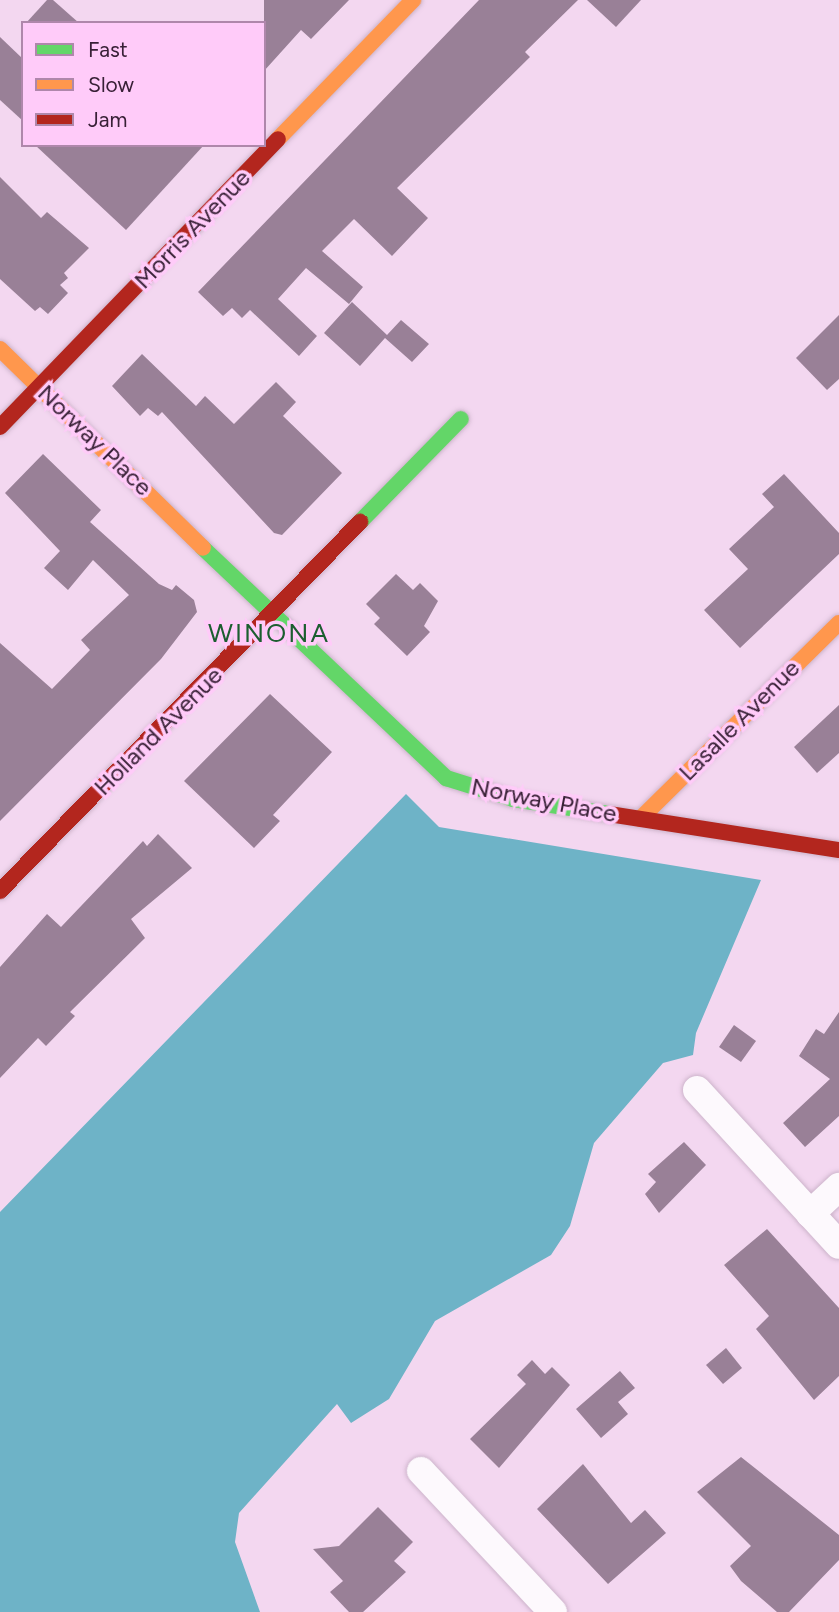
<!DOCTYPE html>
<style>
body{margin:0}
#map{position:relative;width:839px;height:1612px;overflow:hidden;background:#f3d7f0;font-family:Figtree,sans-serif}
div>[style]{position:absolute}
.water>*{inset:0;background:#6eb3c7}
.building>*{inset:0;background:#998097}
.roads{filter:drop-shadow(0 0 2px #cdb4cb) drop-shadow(0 0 2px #cdb4cb)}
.street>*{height:28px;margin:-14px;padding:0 14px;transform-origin:14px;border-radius:14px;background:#fdf9fd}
.fast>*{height:16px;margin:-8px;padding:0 8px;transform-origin:8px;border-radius:8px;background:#63d668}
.slow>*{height:16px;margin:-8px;padding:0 8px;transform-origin:8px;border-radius:8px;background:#ff974d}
.jam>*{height:16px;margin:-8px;padding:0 8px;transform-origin:8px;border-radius:8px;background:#b3261e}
span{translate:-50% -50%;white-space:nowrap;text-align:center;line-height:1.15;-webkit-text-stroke:7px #ffcbf9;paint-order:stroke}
.street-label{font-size:24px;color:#382036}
.neighbourhood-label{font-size:26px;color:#1c5e30;letter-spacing:2px}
.legend{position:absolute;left:21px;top:21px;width:245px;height:126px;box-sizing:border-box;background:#ffcbf9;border:2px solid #af87ab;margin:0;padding:9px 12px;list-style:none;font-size:21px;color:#382036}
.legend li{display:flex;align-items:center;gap:14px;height:35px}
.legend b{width:35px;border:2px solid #af87ab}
</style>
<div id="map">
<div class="water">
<i style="clip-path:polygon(406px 794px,439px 827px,761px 880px,696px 1033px,693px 1055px,663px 1063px,594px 1143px,570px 1226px,551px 1255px,435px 1321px,389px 1399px,351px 1423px,337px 1404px,239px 1513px,235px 1542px,260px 1612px,0 1612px,0 1212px)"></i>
</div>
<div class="building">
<i style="clip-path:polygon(47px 0,53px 0,79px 23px,26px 23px)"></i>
<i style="clip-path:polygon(264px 0,349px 0,311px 39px,301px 30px,264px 71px)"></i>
<i style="clip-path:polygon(479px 0,578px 0,525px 52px,530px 57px,397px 188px,428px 218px,392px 256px,354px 219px,322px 251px,363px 287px,349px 304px,306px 268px,278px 299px,317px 336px,299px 356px,250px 310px,242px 318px,232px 308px,223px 316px,198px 292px)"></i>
<i style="clip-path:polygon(587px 0,641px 0,616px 27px)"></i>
<i style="clip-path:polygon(0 37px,23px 59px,23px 121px,0 100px)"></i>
<i style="clip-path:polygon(35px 145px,204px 145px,126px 230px)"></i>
<i style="clip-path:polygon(0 177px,41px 218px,47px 212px,89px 248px,64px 273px,68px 278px,60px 285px,68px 293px,48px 314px,40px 307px,35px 311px,0 279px)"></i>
<i style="clip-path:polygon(352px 302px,387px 335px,401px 320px,429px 344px,412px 362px,385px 338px,360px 366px,324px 333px)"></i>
<i style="clip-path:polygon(839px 315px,839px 379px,827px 390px,796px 358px)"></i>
<i style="clip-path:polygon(142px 354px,196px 406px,205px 396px,234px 424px,276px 382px,296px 402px,283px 416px,342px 473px,282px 535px,274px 533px,162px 412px,158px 416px,148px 408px,140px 416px,112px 386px)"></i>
<i style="clip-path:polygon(43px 454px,101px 510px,90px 522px,159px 584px,172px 590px,176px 585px,194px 600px,197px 612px,161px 659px,0 821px,0 643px,52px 689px,90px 650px,81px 640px,129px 595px,93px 560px,68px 590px,44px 568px,60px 551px,5px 493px)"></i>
<i style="clip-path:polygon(784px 474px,839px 533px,839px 554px,740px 648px,704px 610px,748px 569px,729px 549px,774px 507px,762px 494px)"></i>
<i style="clip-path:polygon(396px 574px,413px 590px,420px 583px,438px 601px,424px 626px,430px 632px,407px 656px,374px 624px,380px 618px,366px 604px)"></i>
<i style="clip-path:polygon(270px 694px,332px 752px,273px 815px,280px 821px,254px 848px,184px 781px)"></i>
<i style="clip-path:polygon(839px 705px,839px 753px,817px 773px,794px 747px)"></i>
<i style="clip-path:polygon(158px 834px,192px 868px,131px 919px,145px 938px,70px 1012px,75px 1016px,46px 1046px,38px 1038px,0 1078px,0 967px,47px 914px,61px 927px,143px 841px,147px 846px)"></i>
<i style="clip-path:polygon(839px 1012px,839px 1116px,805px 1147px,783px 1123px,830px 1079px,799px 1056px,816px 1029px,824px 1034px)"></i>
<i style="clip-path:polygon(734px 1025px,756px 1041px,741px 1062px,719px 1047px)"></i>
<i style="clip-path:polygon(684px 1142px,706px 1165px,659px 1213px,645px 1194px,656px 1182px,648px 1174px)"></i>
<i style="clip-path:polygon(767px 1229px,839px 1308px,839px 1376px,814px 1400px,756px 1329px,769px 1316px,724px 1265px)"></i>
<i style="clip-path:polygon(726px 1348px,742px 1368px,723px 1384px,706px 1365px)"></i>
<i style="clip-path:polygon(532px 1360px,545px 1374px,552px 1367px,570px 1385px,499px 1468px,470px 1439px,526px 1384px,517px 1375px)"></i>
<i style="clip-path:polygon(620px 1371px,635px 1388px,618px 1402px,628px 1414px,601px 1438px,576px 1409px)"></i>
<i style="clip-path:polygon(741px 1457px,839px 1535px,839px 1560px,789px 1612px,777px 1612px,741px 1581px,730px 1566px,751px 1546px,697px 1492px)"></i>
<i style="clip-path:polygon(583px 1464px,631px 1523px,645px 1510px,666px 1533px,608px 1584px,537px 1509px)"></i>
<i style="clip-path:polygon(378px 1507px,413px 1542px,394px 1561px,406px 1572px,363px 1612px,349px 1612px,330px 1592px,343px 1581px,313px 1549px,339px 1546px)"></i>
</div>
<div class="roads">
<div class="street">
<i style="left:697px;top:1090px;width:210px;rotate:47.5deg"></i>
<i style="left:810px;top:1214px;width:40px;rotate:-43deg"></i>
<i style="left:421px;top:1471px;width:193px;rotate:46.9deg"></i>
</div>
<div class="fast">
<i style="left:360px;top:522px;width:144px;rotate:-45.6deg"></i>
<i style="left:203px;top:548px;width:335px;rotate:43.4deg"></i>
<i style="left:446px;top:778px;width:70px;rotate:17.4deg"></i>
<i style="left:513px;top:799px;width:97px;rotate:8.9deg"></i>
</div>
<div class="slow">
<i style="left:278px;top:139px;width:194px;rotate:-45.8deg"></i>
<i style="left:0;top:349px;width:284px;rotate:44.4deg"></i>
<i style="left:640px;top:819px;width:279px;rotate:-44.6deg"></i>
</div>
<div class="jam">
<i style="left:0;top:427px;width:400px;rotate:-46deg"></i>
<i style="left:609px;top:814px;width:233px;rotate:8.9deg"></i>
<i style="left:0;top:891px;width:516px;rotate:-45.71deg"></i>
</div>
</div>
<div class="street-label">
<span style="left:192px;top:229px;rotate:-46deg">Morris Avenue</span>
<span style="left:95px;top:440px;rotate:44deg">Norway Place</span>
<span style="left:739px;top:720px;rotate:-45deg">Lasalle Avenue</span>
<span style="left:158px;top:731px;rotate:-45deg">Holland Avenue</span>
<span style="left:544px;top:800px;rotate:11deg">Norway Place</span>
</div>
<div class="neighbourhood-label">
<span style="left:269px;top:634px">WINONA</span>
</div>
<ul class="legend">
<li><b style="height:9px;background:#63d668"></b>Fast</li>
<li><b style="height:9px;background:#ff974d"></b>Slow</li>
<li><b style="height:9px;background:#b3261e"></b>Jam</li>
</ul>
</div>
